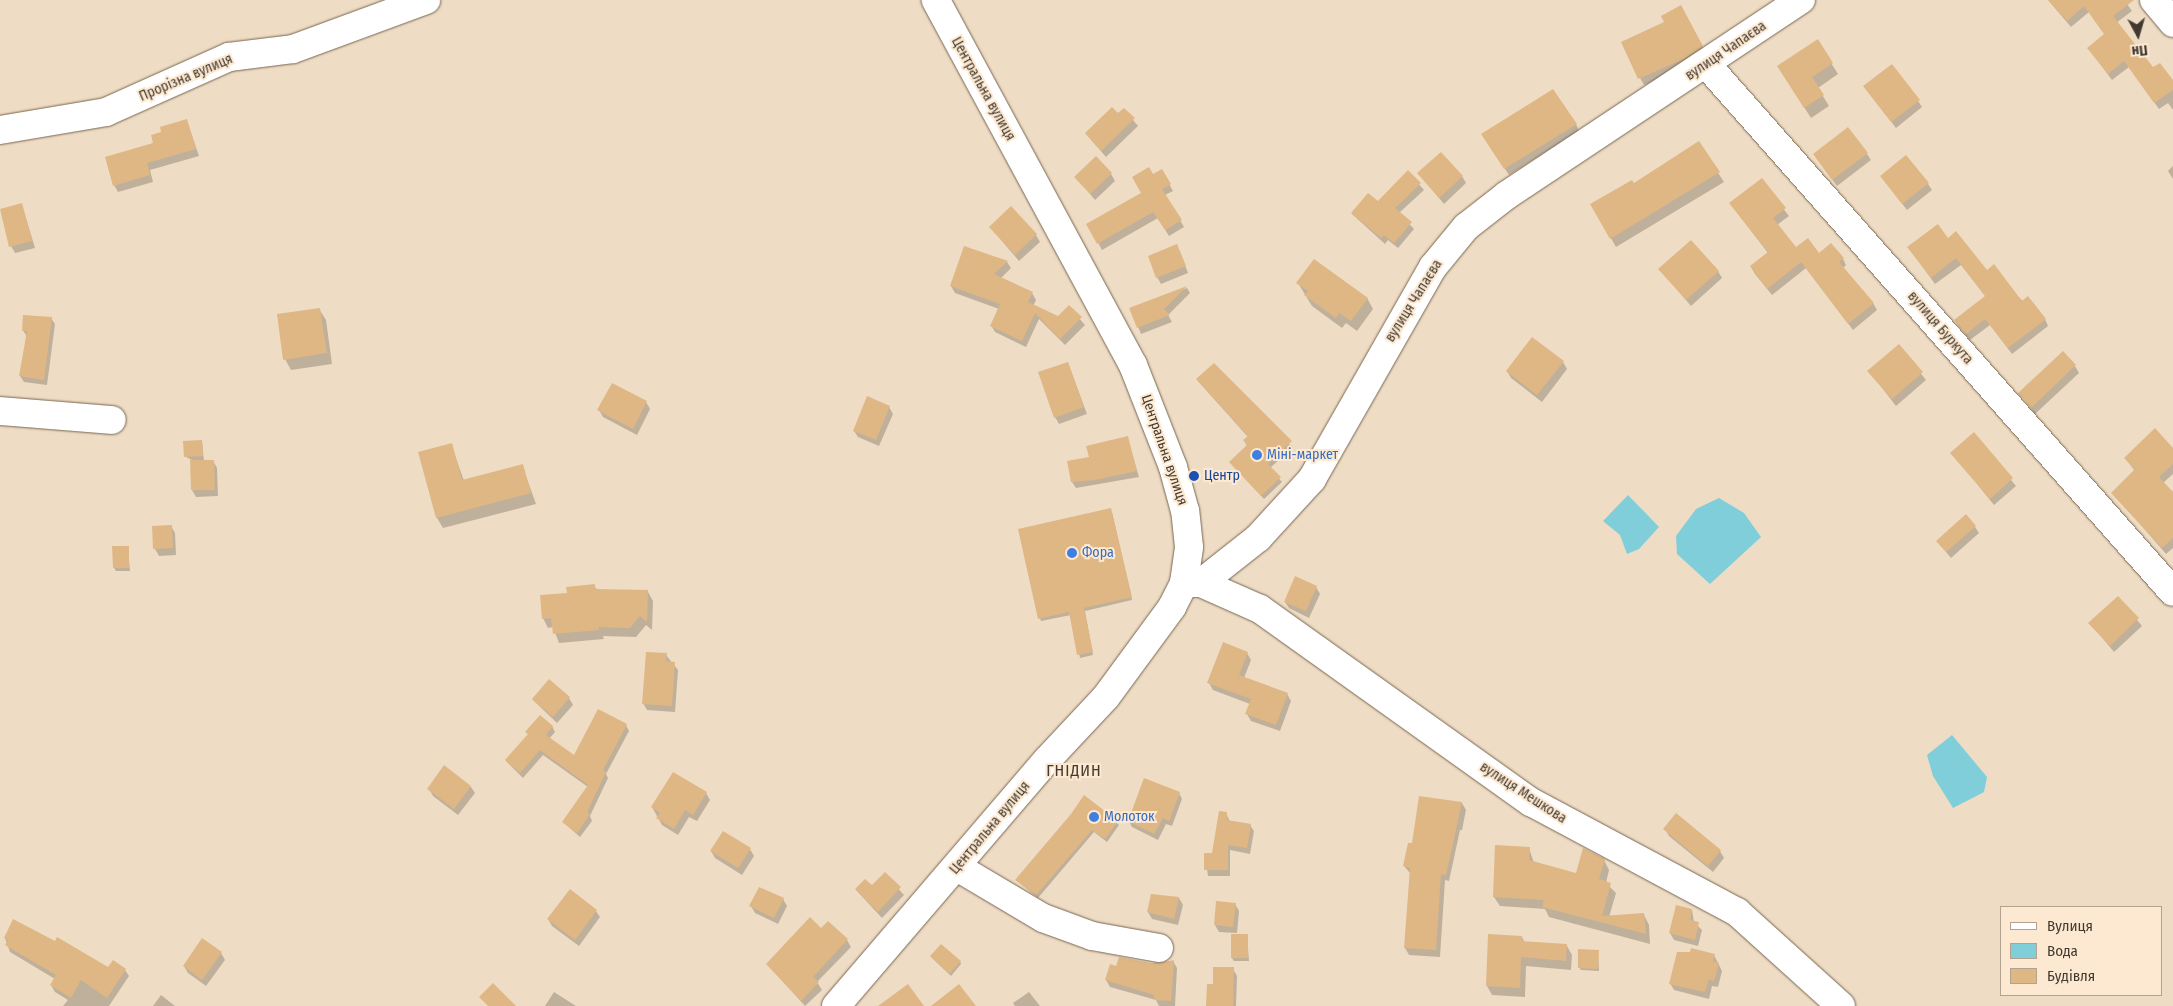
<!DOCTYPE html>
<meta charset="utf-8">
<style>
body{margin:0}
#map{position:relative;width:2173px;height:1006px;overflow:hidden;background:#efdcc4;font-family:"Fira Sans Condensed",sans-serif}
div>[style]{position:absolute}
.water>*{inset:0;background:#7fceda}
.shadow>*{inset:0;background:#0003}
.building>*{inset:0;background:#dfb785}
.roads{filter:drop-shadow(0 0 1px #776651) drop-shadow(0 0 1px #776651)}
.minor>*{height:28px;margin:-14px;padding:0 14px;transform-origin:14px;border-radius:14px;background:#fff}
.dots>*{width:14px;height:14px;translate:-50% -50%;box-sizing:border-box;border:2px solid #fde9d1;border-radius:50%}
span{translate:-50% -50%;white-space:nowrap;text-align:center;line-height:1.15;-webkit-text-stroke:4px #fde9d1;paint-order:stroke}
.street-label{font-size:14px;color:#423a31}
.shop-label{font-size:14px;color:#366cbe}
.left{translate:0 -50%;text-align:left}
.transit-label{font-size:14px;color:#164399}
.quarter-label{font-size:16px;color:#423a31;letter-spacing:1px}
.legend{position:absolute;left:2000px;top:906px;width:162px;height:90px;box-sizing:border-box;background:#fde9d1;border:1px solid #b2a391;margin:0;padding:6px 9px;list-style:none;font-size:15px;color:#423a31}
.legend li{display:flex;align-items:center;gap:10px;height:25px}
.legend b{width:25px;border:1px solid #b2a391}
.north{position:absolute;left:2113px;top:10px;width:50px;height:50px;-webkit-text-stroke:4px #fde9d1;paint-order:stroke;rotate:174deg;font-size:14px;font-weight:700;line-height:20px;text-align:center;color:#423a31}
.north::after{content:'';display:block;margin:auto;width:18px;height:22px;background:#423a31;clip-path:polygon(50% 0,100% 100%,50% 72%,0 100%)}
</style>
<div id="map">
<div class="water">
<i style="clip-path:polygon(1628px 495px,1659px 527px,1639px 549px,1627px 554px,1620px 535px,1603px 521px)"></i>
<i style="clip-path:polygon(1719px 498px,1744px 513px,1761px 537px,1710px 584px,1677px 554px,1676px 536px,1696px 509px)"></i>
<i style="clip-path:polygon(1952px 735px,1987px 777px,1984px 792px,1953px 808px,1933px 776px,1927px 755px)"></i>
</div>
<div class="shadow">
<i style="clip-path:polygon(2048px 0,2124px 0,2132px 11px,2116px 23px,2153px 69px,2173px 83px,2173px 110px,2168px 103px,2159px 109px,2129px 67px,2112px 80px,2088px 48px,2105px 35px,2089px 12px,2071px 27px)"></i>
<i style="clip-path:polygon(1685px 14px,1706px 54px,1688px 66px,1644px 85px,1640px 78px)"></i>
<i style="clip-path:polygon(1817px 41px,1838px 74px,1818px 88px,1829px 106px,1811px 118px,1785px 77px)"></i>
<i style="clip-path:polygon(1869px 93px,1918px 101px,1922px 107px,1896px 128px)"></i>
<i style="clip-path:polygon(1124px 109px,1138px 126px,1106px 157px,1086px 134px)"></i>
<i style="clip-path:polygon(187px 121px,199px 156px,150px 170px,153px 182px,118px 192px,114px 185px,162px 133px)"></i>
<i style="clip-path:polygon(1576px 124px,1579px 131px,1509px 175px,1487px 141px)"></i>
<i style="clip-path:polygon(1698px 142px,1724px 182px,1616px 247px,1592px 205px,1634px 185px)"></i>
<i style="clip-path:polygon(1867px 154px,1871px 160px,1837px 186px,1819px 161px)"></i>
<i style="clip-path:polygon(2173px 166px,2173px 179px,2168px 171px)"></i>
<i style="clip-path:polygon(1162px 171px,1173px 191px,1165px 195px,1184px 227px,1169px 236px,1158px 218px,1102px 250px,1088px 224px,1143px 193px,1153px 176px)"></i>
<i style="clip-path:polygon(1408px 172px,1424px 190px,1399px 213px,1414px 229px,1398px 248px,1388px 240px,1385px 244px,1352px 214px,1378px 203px)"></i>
<i style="clip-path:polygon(1111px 174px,1115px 181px,1095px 200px,1076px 177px)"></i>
<i style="clip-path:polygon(1419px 174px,1462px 176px,1466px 183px,1444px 204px)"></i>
<i style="clip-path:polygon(1881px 176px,1928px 184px,1932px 190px,1907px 210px)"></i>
<i style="clip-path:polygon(1761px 180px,1789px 216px,1777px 225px,1796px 249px,1843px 259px,1846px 265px,1843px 268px,1873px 303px,1877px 310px,1853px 330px,1806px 268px,1772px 295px,1755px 274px,1751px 267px,1768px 253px,1735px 210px)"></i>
<i style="clip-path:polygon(22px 205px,35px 248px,15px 253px,11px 246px)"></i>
<i style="clip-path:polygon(990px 227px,1036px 235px,1040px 242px,1019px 261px)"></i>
<i style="clip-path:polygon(1948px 239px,2045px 319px,2048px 326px,2012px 354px,1990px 325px,1970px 340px,1955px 321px,1986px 297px,1961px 265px,1935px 284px,1909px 248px)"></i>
<i style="clip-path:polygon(965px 247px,1007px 262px,1011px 268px,1001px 278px,1032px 293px,1036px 300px,1033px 306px,1058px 318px,1069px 307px,1085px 325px,1065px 345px,1039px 319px,1026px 347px,995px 332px,991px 325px,999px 309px,955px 293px,951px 286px)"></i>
<i style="clip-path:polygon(1180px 252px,1188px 273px,1161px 284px,1157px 277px)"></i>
<i style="clip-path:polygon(1660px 269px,1718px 271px,1722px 278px,1691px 306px)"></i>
<i style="clip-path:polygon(1298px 283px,1367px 298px,1373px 309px,1357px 331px,1346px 323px,1342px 328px,1312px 306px)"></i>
<i style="clip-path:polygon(1187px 288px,1190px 293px,1168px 315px,1172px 322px,1141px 334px,1131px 309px)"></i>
<i style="clip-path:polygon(319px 309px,326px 320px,332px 364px,291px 370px,285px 359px)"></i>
<i style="clip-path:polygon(51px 318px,55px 324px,47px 385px,24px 382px,20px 376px,27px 337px,23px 330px)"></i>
<i style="clip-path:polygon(1899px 346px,1926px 380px,1896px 406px,1869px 371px)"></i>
<i style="clip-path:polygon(1563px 362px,1567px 369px,1542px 402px,1511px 378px,1507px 371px)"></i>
<i style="clip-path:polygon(1068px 363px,1087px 414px,1059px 424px,1055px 417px)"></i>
<i style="clip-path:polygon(2075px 366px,2079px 373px,2035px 414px,2020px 393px)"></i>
<i style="clip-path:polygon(1197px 380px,1293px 447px,1270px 468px,1282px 482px,1264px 499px,1230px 462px,1247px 446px,1244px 440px,1248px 437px)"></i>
<i style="clip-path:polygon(646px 402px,650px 409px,637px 435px,603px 417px,599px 410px)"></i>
<i style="clip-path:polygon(889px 407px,893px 414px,879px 446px,858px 437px,854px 431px)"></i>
<i style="clip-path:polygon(1973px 434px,2016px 486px,1994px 505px,1952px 453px)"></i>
<i style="clip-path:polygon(1127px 437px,1139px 477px,1076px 488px,1072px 482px,1091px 458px)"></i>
<i style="clip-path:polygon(202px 441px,204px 461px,213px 461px,217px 468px,218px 496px,196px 497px,192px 490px,192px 460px,186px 457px,185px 442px)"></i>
<i style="clip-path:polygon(451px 444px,464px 481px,522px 465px,536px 504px,443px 528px,437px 518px,420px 453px)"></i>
<i style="clip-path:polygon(2173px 449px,2173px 474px,2163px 483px,2173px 492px,2173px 548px,2166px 554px,2113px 493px,2135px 471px,2125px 458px)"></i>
<i style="clip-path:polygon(1112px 512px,1132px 600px,1085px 611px,1093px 655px,1080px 658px,1071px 615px,1041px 621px,1040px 618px)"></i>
<i style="clip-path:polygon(171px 526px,175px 533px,176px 555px,159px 556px,155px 549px)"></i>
<i style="clip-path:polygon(1975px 527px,1979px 533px,1951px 558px,1937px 541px)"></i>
<i style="clip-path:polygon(128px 548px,130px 571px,116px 571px,114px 568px)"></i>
<i style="clip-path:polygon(594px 585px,597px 590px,648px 592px,653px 601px,652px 630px,646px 625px,636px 637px,603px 636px,604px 639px,559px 643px,553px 627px,548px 628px,543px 618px,569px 594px)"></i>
<i style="clip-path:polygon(1316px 587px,1320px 594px,1309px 618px,1289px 608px,1285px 602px)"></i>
<i style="clip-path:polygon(2118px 597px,2142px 626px,2114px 652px,2090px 623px)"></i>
<i style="clip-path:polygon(1247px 653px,1251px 660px,1244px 678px,1287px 694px,1291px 701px,1280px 731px,1251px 721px,1247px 714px,1250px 704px,1213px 690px,1209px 683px)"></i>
<i style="clip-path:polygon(666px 655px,678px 670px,675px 712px,647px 710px,643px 703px)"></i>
<i style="clip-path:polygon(569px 698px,573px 705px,557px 723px,533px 700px)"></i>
<i style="clip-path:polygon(626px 725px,629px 731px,606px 774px,608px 778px,590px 816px,592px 821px,580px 837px,563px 822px,588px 787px,543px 755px,523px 778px,506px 761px,529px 735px,527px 732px,552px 726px,555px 732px,549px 739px,574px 757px)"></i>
<i style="clip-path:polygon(471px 787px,475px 793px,458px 815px,433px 796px,429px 789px)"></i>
<i style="clip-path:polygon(706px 793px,710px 800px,697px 821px,689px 817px,678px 835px,662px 825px,652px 807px)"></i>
<i style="clip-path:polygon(1179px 793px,1182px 799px,1172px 826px,1166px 824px,1158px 840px,1132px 827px,1129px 821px)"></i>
<i style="clip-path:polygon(1084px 797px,1119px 825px,1107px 842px,1094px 832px,1038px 898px,1016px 880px,1072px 815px)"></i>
<i style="clip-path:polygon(1462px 803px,1466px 810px,1462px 830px,1460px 830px,1449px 881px,1445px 880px,1440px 957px,1409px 955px,1405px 948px,1410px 873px,1404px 866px,1413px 845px)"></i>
<i style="clip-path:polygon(1226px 813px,1230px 822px,1250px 825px,1254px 831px,1250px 854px,1230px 850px,1230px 876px,1208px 876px,1205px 855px,1213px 855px)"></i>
<i style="clip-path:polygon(1665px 829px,1720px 851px,1724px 858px,1713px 872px,1669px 836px)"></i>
<i style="clip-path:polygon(1529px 848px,1534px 863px,1577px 875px,1604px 860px,1609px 870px,1606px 883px,1616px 893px,1609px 917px,1644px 915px,1649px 925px,1650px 944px,1549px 917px,1545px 909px,1500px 906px,1494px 897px)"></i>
<i style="clip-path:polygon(750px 849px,754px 856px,742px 875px,715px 858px,711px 851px)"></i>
<i style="clip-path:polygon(885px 874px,904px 895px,882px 918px,856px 890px,872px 887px)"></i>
<i style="clip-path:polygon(1179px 898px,1183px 905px,1178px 925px,1152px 919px,1148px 912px)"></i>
<i style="clip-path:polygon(783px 899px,787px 906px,778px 924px,755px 913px,751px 906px)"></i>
<i style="clip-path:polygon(1235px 904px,1239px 911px,1237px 933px,1219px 932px,1215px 925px)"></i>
<i style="clip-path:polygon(1692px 910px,1694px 922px,1702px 930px,1698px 946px,1674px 940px,1670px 933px)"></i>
<i style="clip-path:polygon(596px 911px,600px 917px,579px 946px,552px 926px,548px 919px)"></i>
<i style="clip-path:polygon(821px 929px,847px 940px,851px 947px,817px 982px,822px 990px,805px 1006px,768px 965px)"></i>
<i style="clip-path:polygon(1247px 936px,1249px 961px,1234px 961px,1232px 958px)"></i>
<i style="clip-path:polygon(1522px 937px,1525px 943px,1567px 946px,1572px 955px,1571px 970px,1526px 966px,1525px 997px,1492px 995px,1487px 986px)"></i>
<i style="clip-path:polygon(5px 938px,108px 969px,125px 970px,129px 976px,109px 1006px,63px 1006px,68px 1000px,55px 992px,51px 985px,55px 979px,10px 952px)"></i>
<i style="clip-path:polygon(1598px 951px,1599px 971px,1581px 970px,1579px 967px)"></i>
<i style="clip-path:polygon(221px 953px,225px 960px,206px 986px,188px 973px,184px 966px)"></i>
<i style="clip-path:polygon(1714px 955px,1722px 971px,1718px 987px,1712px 986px,1709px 999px,1674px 990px,1670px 983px)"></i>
<i style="clip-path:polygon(931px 957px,960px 961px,961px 964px,951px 976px)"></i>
<i style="clip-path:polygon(1173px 961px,1177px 968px,1175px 1006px,1159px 1006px,1156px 1000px,1110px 987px,1106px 980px,1116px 967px)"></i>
<i style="clip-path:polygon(1233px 969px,1237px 976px,1236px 1006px,1207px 1006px,1214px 986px)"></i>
<i style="clip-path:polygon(554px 992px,576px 1006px,545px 1006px)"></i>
<i style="clip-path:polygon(1029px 992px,1040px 1006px,1015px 1006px,1013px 1003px)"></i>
<i style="clip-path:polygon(161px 995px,175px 1006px,153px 1006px)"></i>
</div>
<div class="building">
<i style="clip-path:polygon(2048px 0,2134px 0,2113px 16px,2153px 67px,2160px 63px,2173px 80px,2173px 90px,2154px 103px,2124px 61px,2108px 74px,2087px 48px,2104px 34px,2084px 6px,2067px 21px)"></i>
<i style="clip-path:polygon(1681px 5px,1703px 46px,1684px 59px,1638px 79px,1621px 42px,1664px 22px,1661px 16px)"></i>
<i style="clip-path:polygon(1818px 39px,1833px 63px,1812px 77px,1824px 95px,1804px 108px,1777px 66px)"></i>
<i style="clip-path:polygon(1892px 64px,1920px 100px,1891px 122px,1863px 86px)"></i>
<i style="clip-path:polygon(1553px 89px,1577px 124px,1504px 169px,1481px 134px)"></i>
<i style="clip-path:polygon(1112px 107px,1118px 113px,1124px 108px,1135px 118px,1101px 151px,1085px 133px)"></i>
<i style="clip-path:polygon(187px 119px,196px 149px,147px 163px,150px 175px,113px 186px,105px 157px,153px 143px,151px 135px,161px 132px,160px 127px)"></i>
<i style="clip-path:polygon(1848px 127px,1868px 153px,1832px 180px,1813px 154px)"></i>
<i style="clip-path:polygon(1699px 141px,1720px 172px,1610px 239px,1590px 204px,1632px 180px,1634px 183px)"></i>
<i style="clip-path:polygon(1441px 152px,1463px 176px,1439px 198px,1417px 173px)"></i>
<i style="clip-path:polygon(1906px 155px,1929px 183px,1902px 204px,1880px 176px)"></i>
<i style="clip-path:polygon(1096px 156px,1112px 173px,1090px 194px,1074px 177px)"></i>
<i style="clip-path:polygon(1149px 167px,1153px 174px,1162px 169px,1171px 184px,1162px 189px,1182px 220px,1165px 230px,1153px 212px,1097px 244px,1086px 224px,1141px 193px,1132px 177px)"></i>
<i style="clip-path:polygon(1408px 170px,1421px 183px,1395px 208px,1412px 222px,1394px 243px,1384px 235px,1381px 238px,1351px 213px,1368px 193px,1378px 201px)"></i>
<i style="clip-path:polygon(1762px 178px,1786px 208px,1773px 218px,1796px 247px,1808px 238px,1819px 253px,1831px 243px,1844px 258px,1839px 262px,1874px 303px,1848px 324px,1801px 262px,1767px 289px,1750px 266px,1768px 252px,1729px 203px)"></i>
<i style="clip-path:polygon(22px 203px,32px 241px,9px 247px,0 209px)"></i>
<i style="clip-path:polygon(1011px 206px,1037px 234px,1015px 255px,989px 227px)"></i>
<i style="clip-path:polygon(1938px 224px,1948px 238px,1956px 231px,1987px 270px,1994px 264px,2022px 301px,2028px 296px,2046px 319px,2008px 348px,1985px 319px,1966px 334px,1954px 320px,1985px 296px,1956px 258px,1931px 278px,1907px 247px)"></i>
<i style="clip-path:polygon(1691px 240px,1719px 271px,1686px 300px,1658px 269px)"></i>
<i style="clip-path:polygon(1177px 244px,1186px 266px,1156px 278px,1148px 256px)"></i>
<i style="clip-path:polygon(964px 246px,1008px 261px,994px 274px,1033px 292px,1028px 302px,1058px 316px,1069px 305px,1082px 317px,1060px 339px,1035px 313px,1022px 341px,990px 326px,1000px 304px,950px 286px)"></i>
<i style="clip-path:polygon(1314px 259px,1368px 298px,1351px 321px,1339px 313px,1336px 318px,1304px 295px,1308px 291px,1296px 283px)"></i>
<i style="clip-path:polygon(1187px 286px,1164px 309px,1170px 315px,1137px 328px,1129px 308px)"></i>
<i style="clip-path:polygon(320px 308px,327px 353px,283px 360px,277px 314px)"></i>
<i style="clip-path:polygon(23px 315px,52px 317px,44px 380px,19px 376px,27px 331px,22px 331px)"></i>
<i style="clip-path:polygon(1532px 337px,1564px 361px,1537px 395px,1506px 371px)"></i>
<i style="clip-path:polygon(1899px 344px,1923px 372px,1892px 399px,1867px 371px)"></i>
<i style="clip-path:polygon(2063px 351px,2076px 365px,2031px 408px,2018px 393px)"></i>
<i style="clip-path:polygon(1068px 362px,1084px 407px,1054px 418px,1038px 372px)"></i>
<i style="clip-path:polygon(1214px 363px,1292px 441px,1268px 464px,1281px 477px,1261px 496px,1229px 462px,1247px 445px,1243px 440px,1248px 436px,1196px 379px)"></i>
<i style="clip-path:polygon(612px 383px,647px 401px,633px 429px,597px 410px)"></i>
<i style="clip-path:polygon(867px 396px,890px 406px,876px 440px,853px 431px)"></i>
<i style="clip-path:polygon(2155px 428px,2173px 448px,2173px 464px,2159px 477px,2173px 492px,2173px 538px,2162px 548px,2111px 493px,2135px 469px,2124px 458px)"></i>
<i style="clip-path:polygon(1974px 432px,2013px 478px,1990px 499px,1950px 453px)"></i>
<i style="clip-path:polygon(1128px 436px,1137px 471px,1095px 480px,1071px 482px,1067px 461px,1089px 457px,1086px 446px)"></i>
<i style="clip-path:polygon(202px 440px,203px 456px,184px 457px,183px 441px)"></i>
<i style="clip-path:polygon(452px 443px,462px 480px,523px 464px,531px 493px,436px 518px,418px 452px)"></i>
<i style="clip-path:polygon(190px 460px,214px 460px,215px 490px,191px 490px)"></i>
<i style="clip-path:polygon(1111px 508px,1132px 597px,1084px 608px,1093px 652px,1077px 655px,1069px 612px,1038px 619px,1018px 529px)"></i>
<i style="clip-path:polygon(1966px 514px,1976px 526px,1946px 552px,1936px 541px)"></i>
<i style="clip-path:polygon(172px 525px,173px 548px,153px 549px,152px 526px)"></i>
<i style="clip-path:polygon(112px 546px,129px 546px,129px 568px,113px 568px)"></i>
<i style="clip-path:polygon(1295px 576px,1317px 586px,1306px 611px,1284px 602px)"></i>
<i style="clip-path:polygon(595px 584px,595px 589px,648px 590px,647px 622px,640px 616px,630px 628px,599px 627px,599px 630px,553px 634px,551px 618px,542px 619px,540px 595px,567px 593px,566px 587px)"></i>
<i style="clip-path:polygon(2118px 596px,2139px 618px,2110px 646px,2088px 623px)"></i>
<i style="clip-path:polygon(1223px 642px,1248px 652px,1239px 675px,1288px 693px,1276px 725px,1245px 714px,1251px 699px,1207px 683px)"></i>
<i style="clip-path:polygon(646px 652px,667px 653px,666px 661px,675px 662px,672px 706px,642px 704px)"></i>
<i style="clip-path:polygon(549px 679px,570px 697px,553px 717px,532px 699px)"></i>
<i style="clip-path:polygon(598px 709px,627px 724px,603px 770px,606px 772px,587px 812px,590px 814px,577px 833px,562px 822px,588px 785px,540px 750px,520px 773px,505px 760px,528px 734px,525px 732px,540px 715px,553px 726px,546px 735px,574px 755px)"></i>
<i style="clip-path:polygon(444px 765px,471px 786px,454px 809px,427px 789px)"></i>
<i style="clip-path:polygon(673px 772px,707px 792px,693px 815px,685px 810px,674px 829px,656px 818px,660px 813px,651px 807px)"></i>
<i style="clip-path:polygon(1144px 778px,1180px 792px,1169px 821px,1163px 818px,1154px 834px,1128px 821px)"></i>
<i style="clip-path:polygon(1084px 795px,1118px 821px,1105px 839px,1092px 830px,1036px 895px,1015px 880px,1071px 814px)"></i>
<i style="clip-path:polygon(1419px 796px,1462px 802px,1446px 875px,1441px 874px,1436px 950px,1404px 948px,1410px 868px,1403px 866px,1408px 843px,1412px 843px)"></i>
<i style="clip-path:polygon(1219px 811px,1227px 812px,1227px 820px,1251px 824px,1247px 848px,1228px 845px,1228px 870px,1204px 870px,1204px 853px,1212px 853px)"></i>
<i style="clip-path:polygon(1676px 813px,1721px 850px,1708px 866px,1663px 829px)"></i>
<i style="clip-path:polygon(723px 831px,751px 848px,738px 868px,710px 851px)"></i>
<i style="clip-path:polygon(1495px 845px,1530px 847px,1529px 860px,1576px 873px,1583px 848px,1605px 859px,1599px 879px,1611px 883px,1602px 916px,1644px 913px,1646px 934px,1542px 907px,1544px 900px,1493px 897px)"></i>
<i style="clip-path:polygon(885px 872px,901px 887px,878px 912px,855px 889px,865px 879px,872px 885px)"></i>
<i style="clip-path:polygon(759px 887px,784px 898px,774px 918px,749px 906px)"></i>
<i style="clip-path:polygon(570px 889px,597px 910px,575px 940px,547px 919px)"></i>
<i style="clip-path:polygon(1151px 894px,1179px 897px,1174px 919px,1147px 912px)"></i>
<i style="clip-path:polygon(1216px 901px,1236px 903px,1233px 927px,1214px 925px)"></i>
<i style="clip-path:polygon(1676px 905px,1692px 909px,1690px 920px,1699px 922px,1695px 940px,1669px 933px)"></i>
<i style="clip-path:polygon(810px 917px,821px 928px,828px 921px,848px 939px,813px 977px,819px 982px,801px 1001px,766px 964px)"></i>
<i style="clip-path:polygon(13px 919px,55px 941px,57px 937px,108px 967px,113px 960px,126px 969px,107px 998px,81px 980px,71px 998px,50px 985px,56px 975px,5px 945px,8px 940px,4px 938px)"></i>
<i style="clip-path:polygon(1231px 934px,1248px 934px,1248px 958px,1231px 958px)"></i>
<i style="clip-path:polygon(1488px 934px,1522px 936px,1522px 941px,1567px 944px,1566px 961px,1521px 957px,1520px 988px,1486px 986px)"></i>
<i style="clip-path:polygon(202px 938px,222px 952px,202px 980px,183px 966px)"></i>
<i style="clip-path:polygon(941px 944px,961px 961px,949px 974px,930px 956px)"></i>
<i style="clip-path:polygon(1691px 948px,1715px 954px,1713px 961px,1719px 963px,1714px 981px,1709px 979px,1705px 992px,1669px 984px,1677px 952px,1690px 952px)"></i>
<i style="clip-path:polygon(1578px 949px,1599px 950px,1598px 969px,1578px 968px)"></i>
<i style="clip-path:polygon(1119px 957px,1156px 964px,1174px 960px,1171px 1001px,1154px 1000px,1154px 995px,1105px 980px,1110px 964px,1116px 966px)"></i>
<i style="clip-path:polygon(1213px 967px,1234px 967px,1233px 1006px,1206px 1006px,1207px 984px,1213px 984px)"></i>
<i style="clip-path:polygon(493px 983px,516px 1006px,488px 1006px,479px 997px)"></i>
<i style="clip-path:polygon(908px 984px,924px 1006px,878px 1006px)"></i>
<i style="clip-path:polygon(959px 984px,976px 1006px,931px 1006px)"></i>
</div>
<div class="roads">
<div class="minor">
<i style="left:2154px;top:0;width:30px;rotate:50deg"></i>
<i style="left:1707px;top:65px;width:703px;rotate:48.52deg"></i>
<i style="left:0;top:130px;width:108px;rotate:-9.6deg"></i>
<i style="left:106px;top:112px;width:135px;rotate:-24.1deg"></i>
<i style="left:229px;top:57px;width:64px;rotate:-7.1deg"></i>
<i style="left:293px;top:49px;width:142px;rotate:-20.2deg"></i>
<i style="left:0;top:411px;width:112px;rotate:4.6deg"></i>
<i style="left:1184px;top:583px;width:17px"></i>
<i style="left:1201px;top:583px;width:73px;rotate:-38.3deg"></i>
<i style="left:1258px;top:538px;width:80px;rotate:-47.5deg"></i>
<i style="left:1312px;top:479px;width:244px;rotate:-60.3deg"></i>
<i style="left:1433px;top:267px;width:52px;rotate:-50.5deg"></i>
<i style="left:1466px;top:227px;width:52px;rotate:-38deg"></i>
<i style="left:1507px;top:195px;width:353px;rotate:-33.6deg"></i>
<i style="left:1201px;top:583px;width:64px;rotate:23.8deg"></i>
<i style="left:1260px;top:609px;width:333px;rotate:35.5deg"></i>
<i style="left:1531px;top:802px;width:234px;rotate:28.1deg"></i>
<i style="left:1737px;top:912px;width:140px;rotate:42.1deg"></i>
<i style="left:957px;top:867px;width:100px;rotate:30.7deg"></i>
<i style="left:1043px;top:918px;width:52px;rotate:20.2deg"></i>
<i style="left:1092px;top:936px;width:68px;rotate:10.2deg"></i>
<i style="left:836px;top:1006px;width:324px;rotate:-49.4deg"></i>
<i style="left:1047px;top:760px;width:86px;rotate:-46.9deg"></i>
<i style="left:1106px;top:697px;width:112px;rotate:-53.7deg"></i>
<i style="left:1172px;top:607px;width:27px;rotate:-63deg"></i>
<i style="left:1184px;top:583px;width:36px;rotate:-82deg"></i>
<i style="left:1189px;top:547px;width:36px;rotate:-96deg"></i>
<i style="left:1185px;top:511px;width:46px;rotate:-105.3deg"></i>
<i style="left:1173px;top:467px;width:110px;rotate:-111.4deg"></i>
<i style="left:1133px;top:365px;width:415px;rotate:-118.4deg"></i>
</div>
</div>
<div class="dots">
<i style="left:1257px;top:455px;background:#3f7fe0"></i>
<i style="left:1194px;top:476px;background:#1a4fb4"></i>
<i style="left:1072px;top:553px;background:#3f7fe0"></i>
<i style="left:1094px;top:817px;background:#3f7fe0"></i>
</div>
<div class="street-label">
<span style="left:1726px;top:51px;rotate:-34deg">вулиця Чапаєва</span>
<span style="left:186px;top:78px;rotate:-23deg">Прорізна вулиця</span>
<span style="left:983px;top:89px;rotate:61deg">Центральна вулиця</span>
<span style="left:1414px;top:301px;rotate:-58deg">вулиця Чапаєва</span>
<span style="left:1940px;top:328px;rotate:49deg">вулиця Буркута</span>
<span style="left:1164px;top:450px;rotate:71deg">Центральна вулиця</span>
<span style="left:1523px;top:793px;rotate:33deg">вулиця Мешкова</span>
<span style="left:990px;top:828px;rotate:-50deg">Центральна вулиця</span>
</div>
<div class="shop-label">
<span class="left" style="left:1267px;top:455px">Міні-маркет</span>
<span class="left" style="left:1082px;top:553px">Фора</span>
<span class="left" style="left:1104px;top:817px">Молоток</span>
</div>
<div class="transit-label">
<span class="left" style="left:1204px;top:476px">Центр</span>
</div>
<div class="quarter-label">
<span style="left:1074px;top:771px">ГНІДИН</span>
</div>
<ul class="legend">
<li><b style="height:6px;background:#fff"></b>Вулиця</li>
<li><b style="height:14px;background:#7fceda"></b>Вода</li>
<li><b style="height:14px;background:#dfb785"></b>Будівля</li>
</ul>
<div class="north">Пн</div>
</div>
